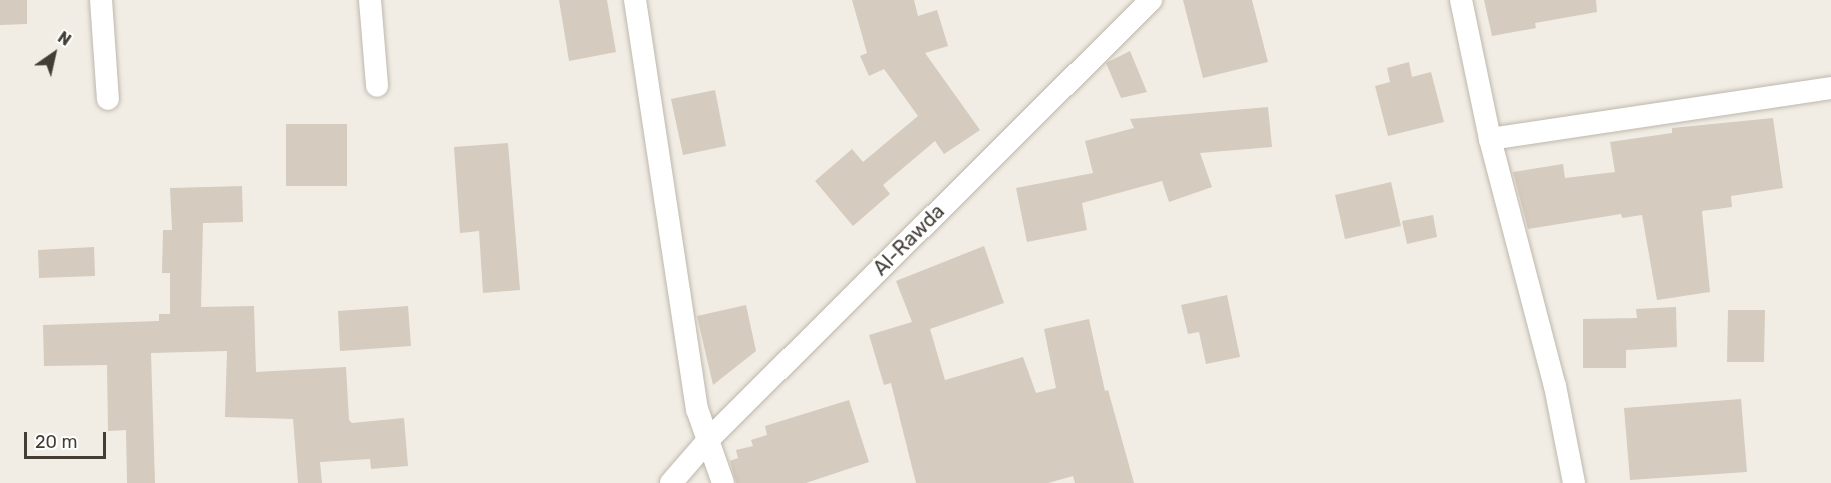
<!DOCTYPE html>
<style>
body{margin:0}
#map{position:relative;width:1831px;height:483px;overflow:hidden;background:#f1ede5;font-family:Rubik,sans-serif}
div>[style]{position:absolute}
.building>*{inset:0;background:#d5cbbe}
.roads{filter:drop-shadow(0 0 2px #bfb7ab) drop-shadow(0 0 2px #bfb7ab)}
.street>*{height:22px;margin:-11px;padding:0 11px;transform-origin:11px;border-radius:11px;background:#fff}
span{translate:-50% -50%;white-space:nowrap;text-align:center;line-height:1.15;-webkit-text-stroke:4.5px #fff;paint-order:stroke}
.street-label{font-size:20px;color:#433d35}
.north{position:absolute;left:24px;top:24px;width:60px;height:60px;-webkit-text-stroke:4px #fff;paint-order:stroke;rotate:34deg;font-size:16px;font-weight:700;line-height:24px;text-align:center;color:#433d35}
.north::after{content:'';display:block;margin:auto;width:21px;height:27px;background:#433d35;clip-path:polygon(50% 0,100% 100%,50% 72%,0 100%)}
.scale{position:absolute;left:24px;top:432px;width:82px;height:27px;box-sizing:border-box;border:3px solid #433d35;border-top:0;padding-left:8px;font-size:18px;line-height:21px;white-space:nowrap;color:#433d35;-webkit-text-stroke:4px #fff;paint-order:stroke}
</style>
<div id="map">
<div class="building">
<i style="clip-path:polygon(0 0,27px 0,27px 24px,0 25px)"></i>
<i style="clip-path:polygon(559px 0,607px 0,616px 52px,569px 61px)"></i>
<i style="clip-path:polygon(852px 0,914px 0,918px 16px,937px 10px,948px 46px,925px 53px,980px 130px,944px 154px,935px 141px,883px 185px,890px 194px,853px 226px,815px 181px,852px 149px,863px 162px,918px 116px,884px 69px,869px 76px,860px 56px,867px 53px)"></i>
<i style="clip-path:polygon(1183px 0,1252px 0,1268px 62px,1203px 78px)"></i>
<i style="clip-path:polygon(1484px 0,1596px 0,1597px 12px,1535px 23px,1536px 28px,1492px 36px)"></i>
<i style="clip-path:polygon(1130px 51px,1147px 92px,1121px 98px,1106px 63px)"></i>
<i style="clip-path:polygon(1409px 62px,1412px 77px,1431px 72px,1444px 122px,1388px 136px,1375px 86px,1390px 82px,1387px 68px)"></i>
<i style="clip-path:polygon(715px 90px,726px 146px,683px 155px,671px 99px)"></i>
<i style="clip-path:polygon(1268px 107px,1272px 147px,1200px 153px,1212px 187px,1169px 202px,1162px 181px,1082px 203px,1087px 230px,1027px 242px,1016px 188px,1093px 173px,1085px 141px,1134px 128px,1130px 119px)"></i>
<i style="clip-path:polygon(1773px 118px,1783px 188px,1731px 196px,1732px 207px,1702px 211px,1710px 292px,1657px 300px,1642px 215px,1622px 218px,1621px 214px,1528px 229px,1513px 172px,1563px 164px,1565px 178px,1615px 172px,1610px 142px,1672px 133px,1672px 128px)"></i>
<i style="clip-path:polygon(286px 124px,347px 124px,347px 186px,286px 186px)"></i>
<i style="clip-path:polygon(508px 143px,520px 290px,483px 293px,479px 231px,460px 233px,454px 147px)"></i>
<i style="clip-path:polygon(1391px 182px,1401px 226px,1345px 239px,1335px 195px)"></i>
<i style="clip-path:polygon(242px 186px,243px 222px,203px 223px,201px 307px,254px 306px,256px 372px,346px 367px,349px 420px,352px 423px,404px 418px,408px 466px,371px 469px,370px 459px,320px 462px,322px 483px,298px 483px,293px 419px,225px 417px,227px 351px,151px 353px,155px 483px,127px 483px,126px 430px,108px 431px,107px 365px,44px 366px,43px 325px,159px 321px,159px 314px,170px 314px,170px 273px,162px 273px,163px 230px,172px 230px,170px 188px)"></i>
<i style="clip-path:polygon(1433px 215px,1437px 237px,1407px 244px,1402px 221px)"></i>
<i style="clip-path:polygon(984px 246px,1004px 303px,930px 329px,945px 380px,1023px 357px,1036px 393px,1056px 388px,1044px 329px,1089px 319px,1105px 391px,1108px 390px,1134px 483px,1075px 483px,1073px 476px,1048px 483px,916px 483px,891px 383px,884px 385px,869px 335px,912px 322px,896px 281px)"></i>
<i style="clip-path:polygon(94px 247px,95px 276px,39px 278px,38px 250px)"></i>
<i style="clip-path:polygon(1227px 295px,1240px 357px,1206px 364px,1199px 332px,1188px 334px,1181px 305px)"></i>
<i style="clip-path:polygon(746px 305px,756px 351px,713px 385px,697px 316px)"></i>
<i style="clip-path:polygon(408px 306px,411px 346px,340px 351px,338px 311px)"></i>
<i style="clip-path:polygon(1676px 307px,1677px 347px,1626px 350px,1626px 368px,1583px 368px,1583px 319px,1637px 318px,1636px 309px)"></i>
<i style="clip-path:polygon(1728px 310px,1765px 310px,1764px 362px,1727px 362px)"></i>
<i style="clip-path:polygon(1741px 399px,1747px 472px,1630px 480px,1624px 408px)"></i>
<i style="clip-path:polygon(849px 400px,869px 462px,806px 483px,736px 483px,730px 461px,738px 458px,736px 450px,753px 446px,751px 440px,767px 435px,765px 426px)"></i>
</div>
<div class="roads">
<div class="street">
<i style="left:101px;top:0;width:99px;rotate:86deg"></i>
<i style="left:370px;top:0;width:86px;rotate:85.3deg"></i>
<i style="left:635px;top:0;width:414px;rotate:81.4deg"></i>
<i style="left:697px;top:409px;width:78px;rotate:70.6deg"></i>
<i style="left:1461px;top:0;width:142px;rotate:78.2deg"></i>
<i style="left:1490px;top:139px;width:255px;rotate:75.3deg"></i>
<i style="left:1555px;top:386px;width:99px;rotate:78.9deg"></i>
<i style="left:1490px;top:139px;width:345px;rotate:-8.5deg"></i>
<i style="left:671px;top:483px;width:58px;rotate:-49.2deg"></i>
<i style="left:709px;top:439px;width:623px;rotate:-44.8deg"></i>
</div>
</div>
<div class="street-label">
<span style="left:909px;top:240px;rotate:-45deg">Al-Rawda</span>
</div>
<div class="north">N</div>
<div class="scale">20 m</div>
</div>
